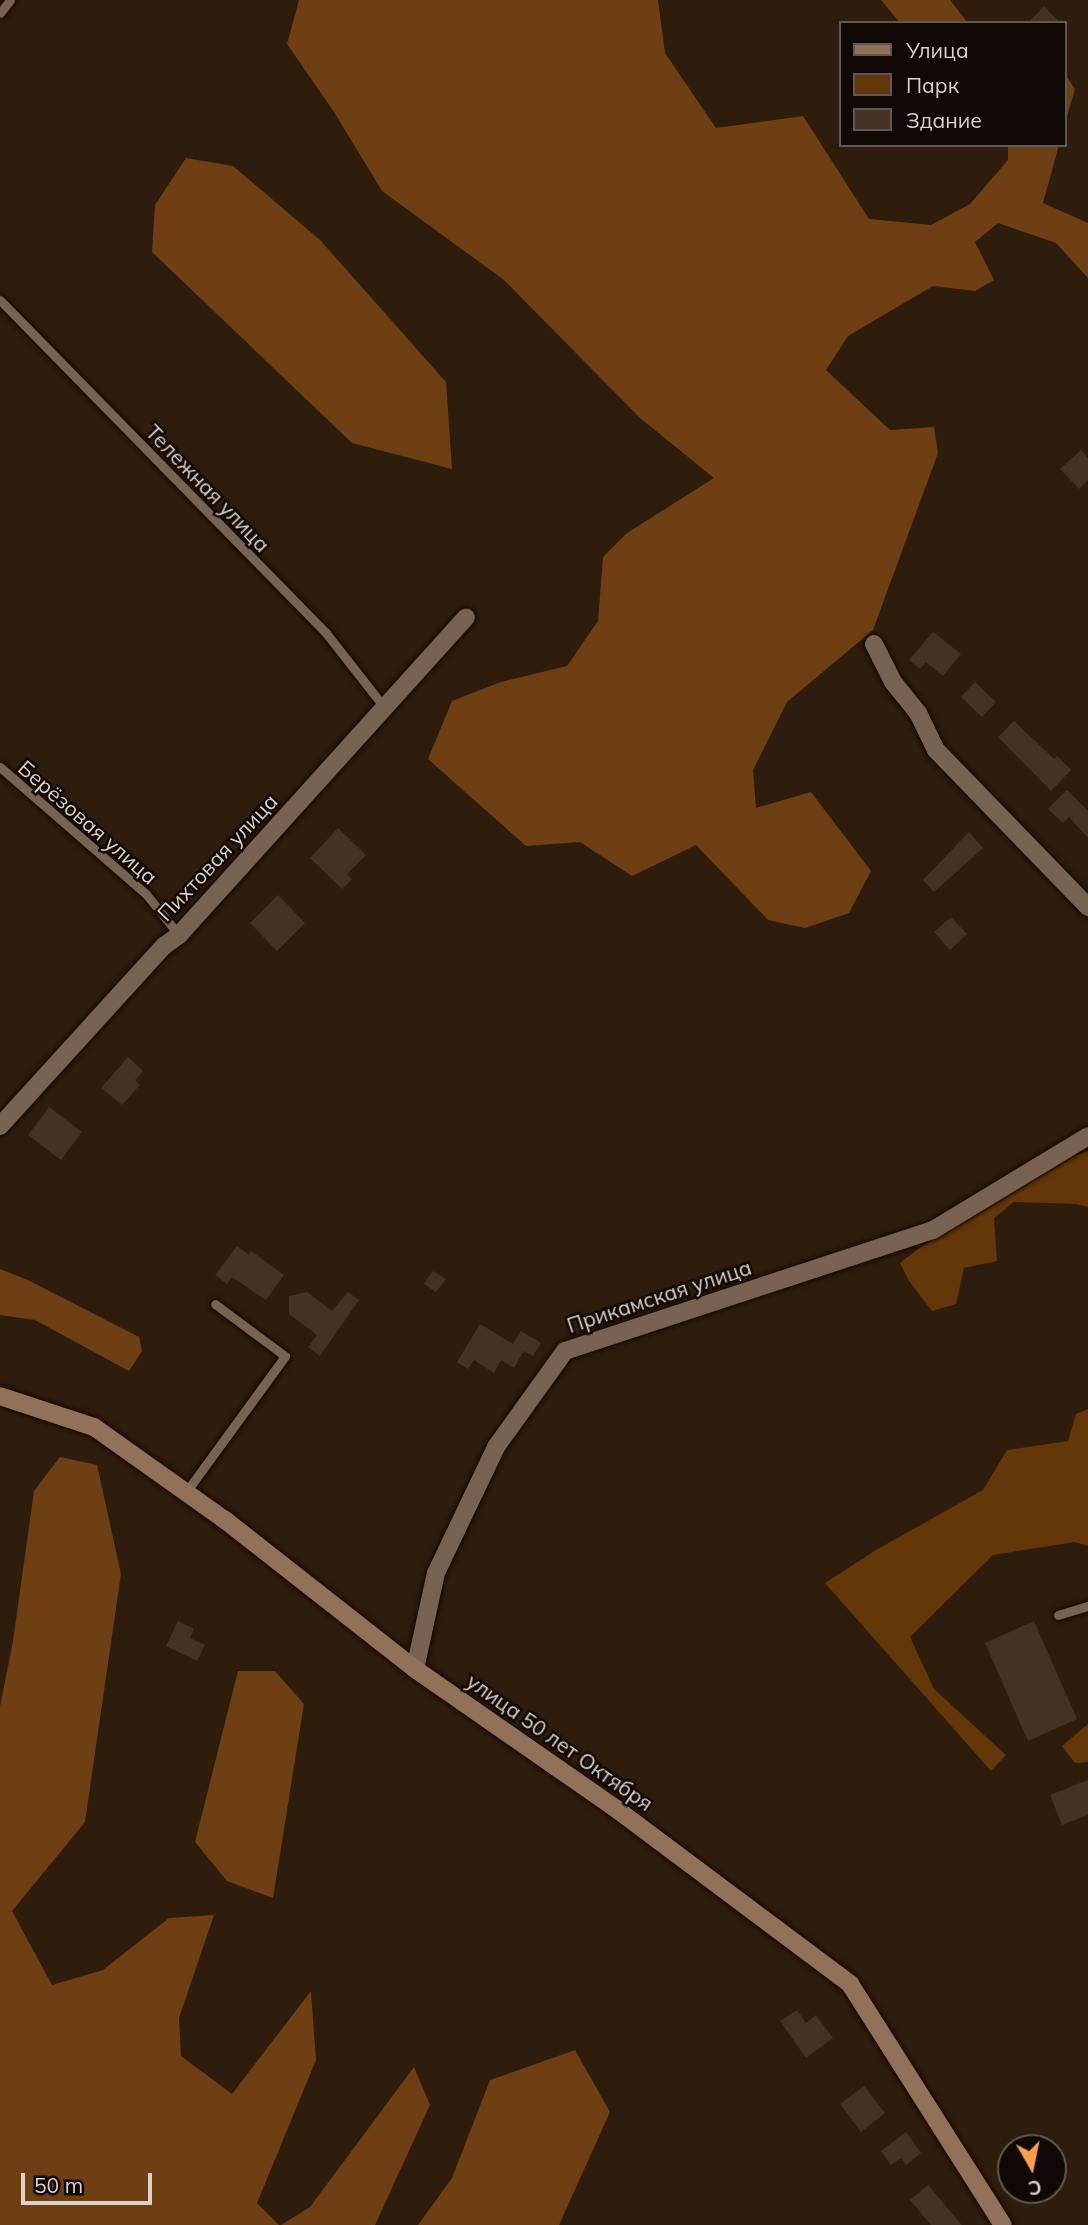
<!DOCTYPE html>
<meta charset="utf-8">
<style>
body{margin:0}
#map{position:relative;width:1088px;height:2225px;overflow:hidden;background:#2e1c0c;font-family:Mulish,sans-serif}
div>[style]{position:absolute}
.green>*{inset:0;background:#643708}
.forest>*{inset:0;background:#6e3f12}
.building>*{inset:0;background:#463223}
.roads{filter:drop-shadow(0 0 2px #150600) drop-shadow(0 0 2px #150600)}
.lane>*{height:9px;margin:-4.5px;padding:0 4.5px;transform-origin:4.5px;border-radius:4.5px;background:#786251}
.street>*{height:18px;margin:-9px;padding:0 9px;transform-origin:9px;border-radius:9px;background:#786251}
.secondary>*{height:18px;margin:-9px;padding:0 9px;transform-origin:9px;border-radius:9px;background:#917157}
span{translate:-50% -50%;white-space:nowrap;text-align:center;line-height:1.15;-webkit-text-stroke:5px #100804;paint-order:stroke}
.street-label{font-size:21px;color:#ded1c8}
.legend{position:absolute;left:839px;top:21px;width:228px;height:126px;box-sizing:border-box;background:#100804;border:2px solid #625852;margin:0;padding:9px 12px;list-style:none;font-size:21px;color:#ded1c8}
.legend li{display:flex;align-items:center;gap:14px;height:35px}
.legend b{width:35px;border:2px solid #625852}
.north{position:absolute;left:997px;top:2134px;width:70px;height:70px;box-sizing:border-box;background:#100804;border:2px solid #625852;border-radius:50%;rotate:171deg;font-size:19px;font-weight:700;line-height:28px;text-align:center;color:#ded1c8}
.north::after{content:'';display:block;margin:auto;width:24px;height:32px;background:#fa9f4e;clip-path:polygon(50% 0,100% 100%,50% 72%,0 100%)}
.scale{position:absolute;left:21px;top:2173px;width:131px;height:32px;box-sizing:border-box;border:4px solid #ded1c8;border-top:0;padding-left:9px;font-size:21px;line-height:24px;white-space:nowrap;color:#ded1c8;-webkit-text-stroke:5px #100804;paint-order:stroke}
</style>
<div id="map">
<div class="green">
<i style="clip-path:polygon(1088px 1151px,1088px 1207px,1076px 1204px,1014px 1202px,994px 1218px,997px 1261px,964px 1268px,956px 1304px,932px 1311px,909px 1281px,900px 1263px,918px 1249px,1065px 1159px)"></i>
<i style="clip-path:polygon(1088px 1409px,1088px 1546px,1075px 1542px,993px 1555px,910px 1637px,934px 1689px,1006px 1755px,991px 1771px,825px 1583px,876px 1550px,983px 1490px,1007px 1450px,1068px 1441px,1076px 1414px)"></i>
<i style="clip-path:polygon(1088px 1724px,1088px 1762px,1075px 1763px,1062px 1746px)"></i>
</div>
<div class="forest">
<i style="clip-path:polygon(299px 0,658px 0,665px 53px,716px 128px,803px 116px,869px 219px,931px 225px,970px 204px,1008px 160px,1008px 145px,1059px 145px,1043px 203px,1088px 223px,1088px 278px,1056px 243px,998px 223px,975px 242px,994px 280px,975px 291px,933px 286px,848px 336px,826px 370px,890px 430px,934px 427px,938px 453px,873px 630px,787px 702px,753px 770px,756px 808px,811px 792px,871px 871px,849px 913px,805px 928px,768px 920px,696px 845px,632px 876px,580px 842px,526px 846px,428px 759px,452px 701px,501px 682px,567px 666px,598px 621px,603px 557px,627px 533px,714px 478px,640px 418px,504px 280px,382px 191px,334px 112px,287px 44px)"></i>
<i style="clip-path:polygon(881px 0,950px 0,968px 23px,900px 23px)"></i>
<i style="clip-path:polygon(1065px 74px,1075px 89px,1065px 123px)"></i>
<i style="clip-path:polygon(186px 158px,233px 166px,320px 240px,446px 382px,452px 469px,352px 443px,152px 252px,155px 205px)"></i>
<i style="clip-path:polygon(0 1269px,28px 1280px,139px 1337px,142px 1351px,129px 1371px,35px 1320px,0 1315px)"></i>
<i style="clip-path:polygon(60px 1457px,97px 1465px,121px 1574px,85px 1822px,12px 1911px,52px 1985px,103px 1970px,169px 1918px,214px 1915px,179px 2018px,181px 2056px,232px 2094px,311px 1991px,316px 2060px,257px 2203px,279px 2225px,0 2225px,0 1706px,13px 1641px,34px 1491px)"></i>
<i style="clip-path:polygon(238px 1671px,275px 1671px,304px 1704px,273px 1898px,227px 1881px,195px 1842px)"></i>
<i style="clip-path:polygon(575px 2050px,610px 2112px,559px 2225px,418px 2225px,452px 2178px,490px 2080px)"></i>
<i style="clip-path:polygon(414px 2067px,430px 2105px,375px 2225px,281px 2225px,310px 2207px)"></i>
</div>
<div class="building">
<i style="clip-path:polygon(1044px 6px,1060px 23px,1028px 23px)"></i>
<i style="clip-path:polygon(1081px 450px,1088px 458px,1088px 480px,1079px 489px,1060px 469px)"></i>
<i style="clip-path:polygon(933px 632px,961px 654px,943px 676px,926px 662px,920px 669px,909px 660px)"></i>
<i style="clip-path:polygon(975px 682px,996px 702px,982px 717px,961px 697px)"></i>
<i style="clip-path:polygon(1014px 721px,1054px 759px,1057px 756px,1071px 770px,1051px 791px,998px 737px)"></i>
<i style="clip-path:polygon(1067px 790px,1088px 811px,1088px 838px,1069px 817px,1063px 823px,1048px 809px)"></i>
<i style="clip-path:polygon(338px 828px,366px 855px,347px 874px,352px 879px,342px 889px,310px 858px)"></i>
<i style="clip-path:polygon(969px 832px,983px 848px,934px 892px,923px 880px)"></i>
<i style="clip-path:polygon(278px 895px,305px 923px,277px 951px,250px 923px)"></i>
<i style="clip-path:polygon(951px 917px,967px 934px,950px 950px,934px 932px)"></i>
<i style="clip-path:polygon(128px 1057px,143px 1071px,135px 1080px,140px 1085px,122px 1105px,101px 1088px)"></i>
<i style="clip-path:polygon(49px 1107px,82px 1132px,61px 1160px,28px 1135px)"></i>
<i style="clip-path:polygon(237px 1246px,249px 1255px,251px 1251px,284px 1275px,266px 1300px,232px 1277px,227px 1284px,215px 1275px)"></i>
<i style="clip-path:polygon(433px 1271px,446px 1279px,436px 1292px,424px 1284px)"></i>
<i style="clip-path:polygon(307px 1292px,332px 1311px,348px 1292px,359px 1300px,320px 1356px,308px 1347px,317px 1335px,289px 1314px,289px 1296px)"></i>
<i style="clip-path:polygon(480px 1324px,513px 1344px,521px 1331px,541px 1343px,533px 1356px,524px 1351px,514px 1368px,501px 1360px,494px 1373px,474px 1360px,468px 1369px,457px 1362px)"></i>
<i style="clip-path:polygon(178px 1621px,194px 1629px,190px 1638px,205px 1645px,197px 1661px,166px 1646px)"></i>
<i style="clip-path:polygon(1034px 1621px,1077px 1719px,1028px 1741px,985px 1643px)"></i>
<i style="clip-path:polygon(1088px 1780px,1088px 1815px,1062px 1825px,1050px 1795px)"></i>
<i style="clip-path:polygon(797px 2010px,806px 2023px,816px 2015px,833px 2038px,806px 2058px,780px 2021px)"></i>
<i style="clip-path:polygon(864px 2086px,885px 2113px,861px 2132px,840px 2104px)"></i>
<i style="clip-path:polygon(906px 2132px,921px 2153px,906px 2165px,901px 2158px,891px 2165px,881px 2151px)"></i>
<i style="clip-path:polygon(928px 2185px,962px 2225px,931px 2225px,910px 2200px)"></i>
</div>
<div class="roads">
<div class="lane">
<i style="left:0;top:13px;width:16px;rotate:-52deg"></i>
<i style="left:0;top:300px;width:466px;rotate:45.6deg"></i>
<i style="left:326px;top:633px;width:94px;rotate:51.9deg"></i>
<i style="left:0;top:767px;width:194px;rotate:41deg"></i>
<i style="left:146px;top:894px;width:53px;rotate:51.2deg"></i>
<i style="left:186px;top:1492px;width:168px;rotate:-53.9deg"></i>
<i style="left:285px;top:1356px;width:87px;rotate:-143.4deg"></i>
<i style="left:1058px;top:1615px;width:31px;rotate:-17deg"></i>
</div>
<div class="street">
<i style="left:874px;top:644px;width:42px;rotate:63.4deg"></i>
<i style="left:893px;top:682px;width:40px;rotate:51deg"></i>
<i style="left:918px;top:713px;width:41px;rotate:64.1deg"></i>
<i style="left:936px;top:750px;width:219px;rotate:45.9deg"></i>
<i style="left:0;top:1126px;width:244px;rotate:-47.7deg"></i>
<i style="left:164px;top:946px;width:19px;rotate:-36deg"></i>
<i style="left:179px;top:935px;width:428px;rotate:-47.9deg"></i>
<i style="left:415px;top:1669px;width:98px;rotate:-77.7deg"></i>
<i style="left:436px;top:1573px;width:140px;rotate:-64.5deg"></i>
<i style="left:496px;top:1447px;width:118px;rotate:-54.3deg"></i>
<i style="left:565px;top:1351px;width:387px;rotate:-18.2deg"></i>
<i style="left:933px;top:1230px;width:181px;rotate:-31.2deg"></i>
</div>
<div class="secondary">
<i style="left:0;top:1396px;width:99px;rotate:18.3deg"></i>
<i style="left:94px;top:1427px;width:161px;rotate:35.4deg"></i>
<i style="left:225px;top:1520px;width:241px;rotate:38.1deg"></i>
<i style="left:415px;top:1669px;width:244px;rotate:34.8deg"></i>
<i style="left:615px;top:1808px;width:294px;rotate:36.8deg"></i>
<i style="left:850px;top:1984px;width:285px;rotate:57.6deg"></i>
</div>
</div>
<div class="street-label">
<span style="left:208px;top:488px;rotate:46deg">Тележная улица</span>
<span style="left:88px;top:822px;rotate:41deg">Берёзовая улица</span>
<span style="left:217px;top:857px;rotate:-47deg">Пихтовая улица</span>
<span style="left:659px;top:1296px;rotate:-18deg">Прикамская улица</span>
<span style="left:560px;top:1742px;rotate:35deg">улица 50 лет Октября</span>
</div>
<ul class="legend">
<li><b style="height:9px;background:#917157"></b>Улица</li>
<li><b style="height:19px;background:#643708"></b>Парк</li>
<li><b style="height:19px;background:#463223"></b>Здание</li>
</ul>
<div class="north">С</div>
<div class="scale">50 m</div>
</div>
